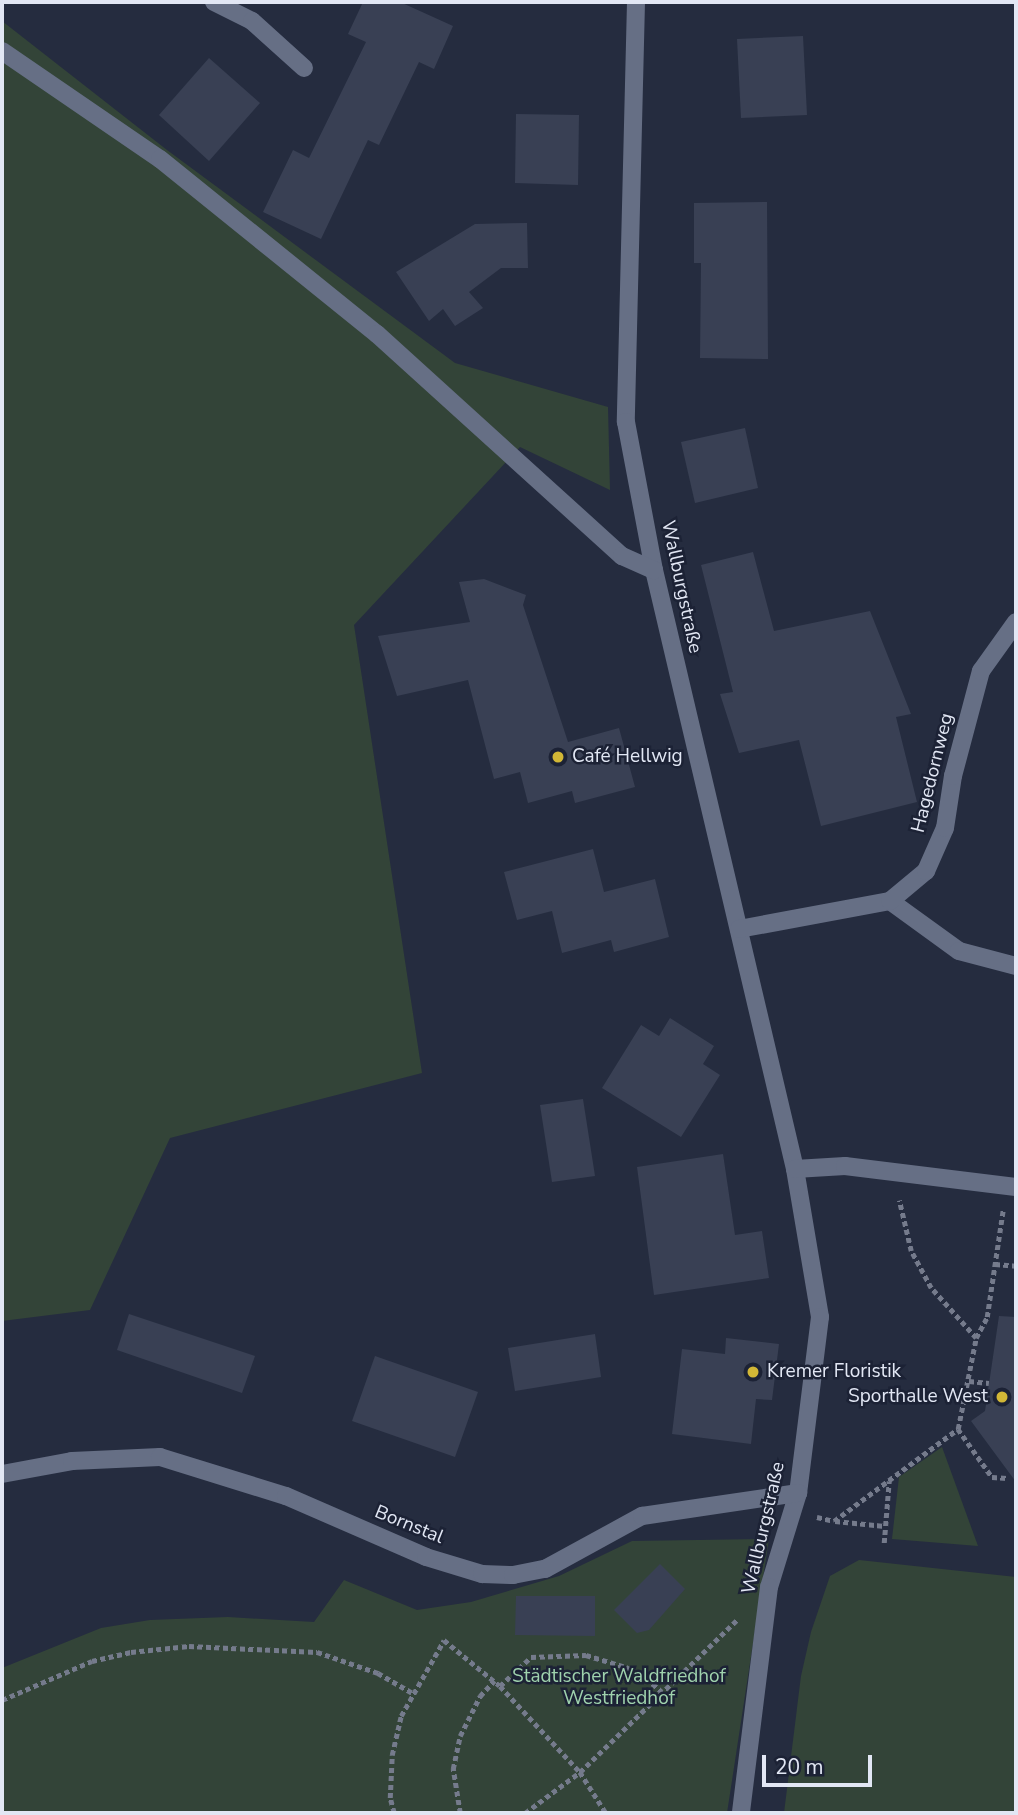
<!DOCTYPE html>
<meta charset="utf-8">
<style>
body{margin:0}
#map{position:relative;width:1018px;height:1815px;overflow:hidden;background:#252c3f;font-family:"Nunito Sans",sans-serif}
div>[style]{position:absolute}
.green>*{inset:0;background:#334438}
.building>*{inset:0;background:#394054}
.path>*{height:4.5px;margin-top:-2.25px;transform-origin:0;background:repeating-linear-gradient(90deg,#757b8c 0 5px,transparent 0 8.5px)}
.minor>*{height:18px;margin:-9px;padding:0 9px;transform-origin:9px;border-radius:9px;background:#666f85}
.dots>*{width:19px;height:19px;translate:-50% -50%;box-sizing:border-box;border:4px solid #1c2235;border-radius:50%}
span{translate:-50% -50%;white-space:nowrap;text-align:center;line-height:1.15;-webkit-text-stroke:5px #1c2235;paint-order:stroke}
.street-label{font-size:19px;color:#e2e7f4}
.poi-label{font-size:19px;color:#e2e7f4}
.left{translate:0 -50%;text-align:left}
.right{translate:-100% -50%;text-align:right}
.park-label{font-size:19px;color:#9fd2ad}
.frame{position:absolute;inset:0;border:4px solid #e2e7f4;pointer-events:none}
.scale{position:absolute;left:762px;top:1755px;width:110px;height:32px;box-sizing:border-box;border:4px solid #e2e7f4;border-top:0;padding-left:9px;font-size:21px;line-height:24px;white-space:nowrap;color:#e2e7f4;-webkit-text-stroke:5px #1c2235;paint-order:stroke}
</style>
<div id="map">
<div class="green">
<i style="clip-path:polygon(2px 21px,167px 150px,455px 363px,608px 407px,610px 490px,520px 447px,354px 625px,422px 1073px,170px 1138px,90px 1310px,2px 1321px)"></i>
<i style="clip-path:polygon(942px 1447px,978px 1546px,892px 1539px,899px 1477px)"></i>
<i style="clip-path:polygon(769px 1539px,727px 1813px,2px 1813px,2px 1668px,101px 1628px,150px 1620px,228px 1617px,314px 1622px,344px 1580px,417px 1610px,471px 1602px,559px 1576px,632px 1541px)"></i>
<i style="clip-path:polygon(859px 1560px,1016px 1577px,1016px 1813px,784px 1813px,801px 1676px,811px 1632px,830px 1576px)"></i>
</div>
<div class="building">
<i style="clip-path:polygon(363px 2px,400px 2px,453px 26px,434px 69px,419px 62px,379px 145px,368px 140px,321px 239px,263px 212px,293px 150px,309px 158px,366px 42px,348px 34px)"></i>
<i style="clip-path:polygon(803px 36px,807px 115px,741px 118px,737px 39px)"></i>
<i style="clip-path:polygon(209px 58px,260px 103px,209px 161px,159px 115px)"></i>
<i style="clip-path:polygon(516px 114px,579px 115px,578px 185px,515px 183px)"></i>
<i style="clip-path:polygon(767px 202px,768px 359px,700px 358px,701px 263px,694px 263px,694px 203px)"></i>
<i style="clip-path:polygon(527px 223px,528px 268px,501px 268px,469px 292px,483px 308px,455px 326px,443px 309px,429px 321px,396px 272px,475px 224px)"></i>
<i style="clip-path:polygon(745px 428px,758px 488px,695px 503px,681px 442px)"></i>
<i style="clip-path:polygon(753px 552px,774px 631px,870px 611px,911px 714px,896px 717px,917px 802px,821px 826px,799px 740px,739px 753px,720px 694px,733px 692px,701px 565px)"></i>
<i style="clip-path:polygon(484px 579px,526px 595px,523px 605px,568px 742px,619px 728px,635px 787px,575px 803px,572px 791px,528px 803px,520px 772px,494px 779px,468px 680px,397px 696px,378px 636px,470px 622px,459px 582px)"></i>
<i style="clip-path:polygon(593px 849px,604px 892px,655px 879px,669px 937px,614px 952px,611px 940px,562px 953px,552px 911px,517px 920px,504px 872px)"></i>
<i style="clip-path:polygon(670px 1018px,714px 1046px,703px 1064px,720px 1075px,681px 1137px,602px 1088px,641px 1025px,659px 1036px)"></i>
<i style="clip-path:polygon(583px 1099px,595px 1176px,552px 1182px,540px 1105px)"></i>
<i style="clip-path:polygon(723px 1154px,735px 1235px,762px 1231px,769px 1278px,654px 1295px,637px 1167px)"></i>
<i style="clip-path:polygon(129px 1314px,255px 1356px,242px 1393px,117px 1350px)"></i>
<i style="clip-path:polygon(999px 1316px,1016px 1317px,1016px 1482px,971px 1421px,985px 1411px)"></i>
<i style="clip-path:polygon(595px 1334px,601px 1377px,515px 1391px,508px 1348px)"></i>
<i style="clip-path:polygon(726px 1338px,779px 1344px,772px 1400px,756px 1399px,751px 1444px,672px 1434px,682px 1349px,725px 1354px)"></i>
<i style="clip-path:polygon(375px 1356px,478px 1392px,455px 1457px,352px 1421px)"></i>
<i style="clip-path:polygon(660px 1564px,685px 1589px,649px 1630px,637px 1633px,614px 1610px)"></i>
<i style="clip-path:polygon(516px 1596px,595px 1596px,595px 1636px,515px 1635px)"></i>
</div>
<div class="path">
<i style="left:995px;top:1264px;width:21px;rotate:5deg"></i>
<i style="left:976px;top:1338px;width:24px;rotate:-62deg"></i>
<i style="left:987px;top:1317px;width:108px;rotate:-81.5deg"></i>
<i style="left:969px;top:1381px;width:20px;rotate:6deg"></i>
<i style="left:958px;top:1429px;width:59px;rotate:54.7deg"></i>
<i style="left:992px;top:1477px;width:15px;rotate:4deg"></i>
<i style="left:817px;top:1517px;width:17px;rotate:13deg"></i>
<i style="left:834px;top:1521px;width:154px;rotate:-36.6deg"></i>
<i style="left:958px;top:1429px;width:93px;rotate:-78.8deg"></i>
<i style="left:976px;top:1338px;width:67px;rotate:-132deg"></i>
<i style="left:931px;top:1288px;width:42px;rotate:-118.4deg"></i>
<i style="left:911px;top:1251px;width:52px;rotate:-103.2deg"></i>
<i style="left:835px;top:1521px;width:50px;rotate:5.7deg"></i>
<i style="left:884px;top:1543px;width:62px;rotate:-85.4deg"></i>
<i style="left:500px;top:1686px;width:117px;rotate:47.1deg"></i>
<i style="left:580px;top:1772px;width:49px;rotate:57.6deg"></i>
<i style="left:2px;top:1700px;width:98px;rotate:-23.4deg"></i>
<i style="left:92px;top:1661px;width:40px;rotate:-13deg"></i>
<i style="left:131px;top:1652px;width:58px;rotate:-5.9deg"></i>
<i style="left:189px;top:1646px;width:128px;rotate:2.7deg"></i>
<i style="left:317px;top:1652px;width:65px;rotate:19deg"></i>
<i style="left:378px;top:1673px;width:39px;rotate:30deg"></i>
<i style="left:394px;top:1813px;width:16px;rotate:-105deg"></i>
<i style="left:390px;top:1798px;width:43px;rotate:-87.3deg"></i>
<i style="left:392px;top:1755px;width:40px;rotate:-77deg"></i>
<i style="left:401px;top:1716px;width:87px;rotate:-60.5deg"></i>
<i style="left:444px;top:1640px;width:72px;rotate:39.4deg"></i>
<i style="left:500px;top:1686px;width:42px;rotate:-43.1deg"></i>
<i style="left:531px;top:1657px;width:55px;rotate:-2.1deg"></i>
<i style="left:586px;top:1655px;width:42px;rotate:16.7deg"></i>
<i style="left:626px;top:1667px;width:23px;rotate:29deg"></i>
<i style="left:646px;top:1678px;width:21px;rotate:41deg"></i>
<i style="left:460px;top:1813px;width:45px;rotate:-99deg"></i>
<i style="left:453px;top:1769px;width:34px;rotate:-78deg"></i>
<i style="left:460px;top:1736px;width:45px;rotate:-63.4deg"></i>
<i style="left:480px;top:1696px;width:21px;rotate:-47deg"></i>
<i style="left:525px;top:1813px;width:69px;rotate:-36.7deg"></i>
<i style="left:580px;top:1772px;width:219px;rotate:-44.1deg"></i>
</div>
<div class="minor">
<i style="left:214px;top:2px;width:42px;rotate:26.6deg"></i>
<i style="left:252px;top:21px;width:70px;rotate:42.1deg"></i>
<i style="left:636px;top:2px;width:420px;rotate:91.4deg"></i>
<i style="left:626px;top:422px;width:151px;rotate:79.3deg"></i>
<i style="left:654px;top:570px;width:615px;rotate:76.75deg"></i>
<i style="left:795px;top:1169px;width:150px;rotate:80.4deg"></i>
<i style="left:820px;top:1317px;width:177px;rotate:97.1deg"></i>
<i style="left:798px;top:1493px;width:98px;rotate:107.1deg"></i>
<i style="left:769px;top:1587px;width:228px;rotate:97.1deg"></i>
<i style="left:2px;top:51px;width:191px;rotate:34.4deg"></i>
<i style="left:160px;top:159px;width:279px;rotate:38.9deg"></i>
<i style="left:377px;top:334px;width:331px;rotate:42.2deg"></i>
<i style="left:622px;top:556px;width:35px;rotate:24deg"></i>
<i style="left:890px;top:901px;width:85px;rotate:35.9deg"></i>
<i style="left:959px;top:951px;width:59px;rotate:14.7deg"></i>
<i style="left:739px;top:929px;width:154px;rotate:-10.5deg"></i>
<i style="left:890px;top:901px;width:47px;rotate:-39.8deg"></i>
<i style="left:926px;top:871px;width:47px;rotate:-66.2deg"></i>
<i style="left:945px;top:828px;width:53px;rotate:-81.3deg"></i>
<i style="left:953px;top:776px;width:109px;rotate:-75.1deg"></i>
<i style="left:981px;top:671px;width:60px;rotate:-54.5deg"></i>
<i style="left:795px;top:1169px;width:50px;rotate:-3.4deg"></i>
<i style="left:845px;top:1166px;width:172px;rotate:7deg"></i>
<i style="left:2px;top:1474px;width:71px;rotate:-10.5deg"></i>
<i style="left:72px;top:1461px;width:88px;rotate:-2.6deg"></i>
<i style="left:160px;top:1457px;width:132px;rotate:17.2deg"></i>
<i style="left:286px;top:1496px;width:153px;rotate:23.5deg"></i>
<i style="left:426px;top:1557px;width:59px;rotate:16.9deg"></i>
<i style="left:482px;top:1574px;width:31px;rotate:2deg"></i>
<i style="left:513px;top:1575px;width:33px;rotate:-11deg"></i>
<i style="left:545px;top:1569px;width:111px;rotate:-28.7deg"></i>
<i style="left:642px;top:1516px;width:158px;rotate:-8.4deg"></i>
</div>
<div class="dots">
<i style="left:558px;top:757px;background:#d2b736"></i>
<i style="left:753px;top:1372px;background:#d2b736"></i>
<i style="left:1002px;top:1397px;background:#d2b736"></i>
</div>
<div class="street-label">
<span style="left:681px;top:587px;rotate:78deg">Wallburgstraße</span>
<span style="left:933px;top:773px;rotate:-76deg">Hagedornweg</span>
<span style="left:409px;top:1525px;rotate:22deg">Bornstal</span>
<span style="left:764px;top:1528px;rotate:-77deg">Wallburgstraße</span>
</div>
<div class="poi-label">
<span class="left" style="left:572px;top:757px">Café Hellwig</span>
<span class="left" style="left:767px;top:1372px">Kremer Floristik</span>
<span class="right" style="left:988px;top:1397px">Sporthalle West</span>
</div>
<div class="park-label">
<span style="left:619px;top:1688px">Städtischer Waldfriedhof<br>Westfriedhof</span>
</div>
<div class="frame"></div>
<div class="scale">20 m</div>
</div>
